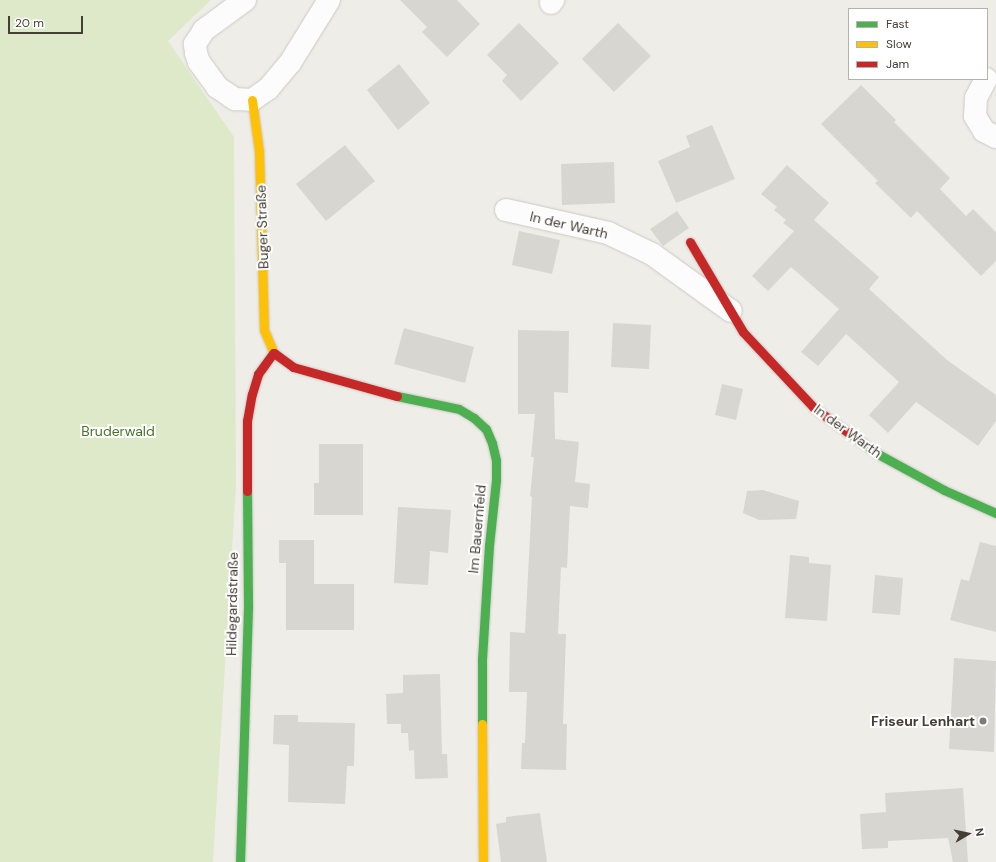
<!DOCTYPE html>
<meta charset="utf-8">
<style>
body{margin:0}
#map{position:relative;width:996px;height:862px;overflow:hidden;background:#efede8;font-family:"DM Sans",sans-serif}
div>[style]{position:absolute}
.green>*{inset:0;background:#dde9c9}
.building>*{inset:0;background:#d8d6d1}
.roads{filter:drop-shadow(0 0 1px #cbc9c4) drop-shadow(0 0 1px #cbc9c4)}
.street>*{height:22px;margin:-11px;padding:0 11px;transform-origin:11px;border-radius:11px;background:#fdfcfc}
.fast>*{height:9px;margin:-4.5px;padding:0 4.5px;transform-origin:4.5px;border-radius:4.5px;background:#4caf50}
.slow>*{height:9px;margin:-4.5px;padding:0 4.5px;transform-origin:4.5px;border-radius:4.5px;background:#ffc107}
.jam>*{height:9px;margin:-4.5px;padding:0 4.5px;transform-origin:4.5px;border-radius:4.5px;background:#c62828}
.dots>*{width:11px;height:11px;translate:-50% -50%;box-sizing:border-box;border:2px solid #fff;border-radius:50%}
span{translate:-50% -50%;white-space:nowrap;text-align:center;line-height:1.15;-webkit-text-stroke:4px #fff;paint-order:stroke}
.street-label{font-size:14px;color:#443e35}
.park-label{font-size:14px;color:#48742a}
.poi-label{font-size:14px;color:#443e35;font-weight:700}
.right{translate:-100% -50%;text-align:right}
.legend{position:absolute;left:848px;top:8px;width:140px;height:72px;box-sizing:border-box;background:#fff;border:1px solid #b4b2ae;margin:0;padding:5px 7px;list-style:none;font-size:12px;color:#443e35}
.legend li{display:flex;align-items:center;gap:8px;height:20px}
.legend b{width:20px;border:1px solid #b4b2ae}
.north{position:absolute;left:948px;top:814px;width:40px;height:40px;-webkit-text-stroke:3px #fff;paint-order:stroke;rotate:81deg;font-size:11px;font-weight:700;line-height:16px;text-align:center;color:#443e35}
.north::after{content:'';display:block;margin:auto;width:14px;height:18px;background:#443e35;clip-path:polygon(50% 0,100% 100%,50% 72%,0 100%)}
.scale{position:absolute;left:8px;top:16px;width:75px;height:18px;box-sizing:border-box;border:2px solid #443e35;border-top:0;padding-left:5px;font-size:12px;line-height:14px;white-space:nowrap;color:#443e35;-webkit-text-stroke:3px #fff;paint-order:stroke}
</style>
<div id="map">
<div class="green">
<i style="clip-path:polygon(0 0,211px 0,168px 41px,234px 137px,236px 485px,213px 862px,0 862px)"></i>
</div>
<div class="building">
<i style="clip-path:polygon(400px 0,457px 0,480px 24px,447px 57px,422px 32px,427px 27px)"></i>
<i style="clip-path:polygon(519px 23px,559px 63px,521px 101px,502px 81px,507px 75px,487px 55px)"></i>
<i style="clip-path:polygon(618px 23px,651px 56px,614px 92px,582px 59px)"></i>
<i style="clip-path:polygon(399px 64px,430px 103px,398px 130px,367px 90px)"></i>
<i style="clip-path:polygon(861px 85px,896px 120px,894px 122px,950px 178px,940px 189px,966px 216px,973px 209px,996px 232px,996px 261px,981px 276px,917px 211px,911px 218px,875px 183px,878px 181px,821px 124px)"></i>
<i style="clip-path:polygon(712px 125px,735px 179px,676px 203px,658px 161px,690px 147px,686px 136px)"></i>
<i style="clip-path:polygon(345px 145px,375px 181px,326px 221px,296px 184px)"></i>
<i style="clip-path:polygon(614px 162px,615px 203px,562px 205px,561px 164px)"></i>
<i style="clip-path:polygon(787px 165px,829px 203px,814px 220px,879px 277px,869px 289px,947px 360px,996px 395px,996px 421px,978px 446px,916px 402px,888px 433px,869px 415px,899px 382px,846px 334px,818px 366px,801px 352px,839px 309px,791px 267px,768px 291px,752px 276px,794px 231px,783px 223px,786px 220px,774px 210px,777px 207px,761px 194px)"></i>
<i style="clip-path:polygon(677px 211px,689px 228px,663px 246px,650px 229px)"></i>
<i style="clip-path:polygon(519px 231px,560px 240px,552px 274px,512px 265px)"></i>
<i style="clip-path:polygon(613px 323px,651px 325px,649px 369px,611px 367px)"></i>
<i style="clip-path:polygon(404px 328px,474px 347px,465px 383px,394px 364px)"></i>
<i style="clip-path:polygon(518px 330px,569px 331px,568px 393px,554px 392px,555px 439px,579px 442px,575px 482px,590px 484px,588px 508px,570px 506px,567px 568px,561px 567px,558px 634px,566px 634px,563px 724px,567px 724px,566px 770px,521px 769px,522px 743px,525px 743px,527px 692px,509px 692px,510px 632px,525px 633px,532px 497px,530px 496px,534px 457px,531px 457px,535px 414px,518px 414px)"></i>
<i style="clip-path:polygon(722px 384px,743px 389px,736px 420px,715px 415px)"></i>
<i style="clip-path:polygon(319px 444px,363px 444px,363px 515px,314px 515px,314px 483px,319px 483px)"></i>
<i style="clip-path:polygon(763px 490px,799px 501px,796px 519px,759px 520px,743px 513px,747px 491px)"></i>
<i style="clip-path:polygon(398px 507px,451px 510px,448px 553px,430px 551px,428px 585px,394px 583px)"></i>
<i style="clip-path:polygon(279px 540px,314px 540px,314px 584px,354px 584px,354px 630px,286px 630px,286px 563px,279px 563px)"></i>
<i style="clip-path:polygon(980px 542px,996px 546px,996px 632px,950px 620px,961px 579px,969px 581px)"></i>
<i style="clip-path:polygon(790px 555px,809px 557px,809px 563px,831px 565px,827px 621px,785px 618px)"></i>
<i style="clip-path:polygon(875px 575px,903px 578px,900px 615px,872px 613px)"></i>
<i style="clip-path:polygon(954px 658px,996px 661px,994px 752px,949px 749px)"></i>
<i style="clip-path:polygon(440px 674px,442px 754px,447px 754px,448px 778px,415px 779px,414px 750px,409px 751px,408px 733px,401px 733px,401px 724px,387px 724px,386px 694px,403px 693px,403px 675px)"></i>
<i style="clip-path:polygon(274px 715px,298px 715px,298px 722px,355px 723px,354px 766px,347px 766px,345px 804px,288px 802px,289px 745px,273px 744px)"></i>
<i style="clip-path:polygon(963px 788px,968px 862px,953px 862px,948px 838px,888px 841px,888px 848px,862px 849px,860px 814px,886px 812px,885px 793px)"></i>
<i style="clip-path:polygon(540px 813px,547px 862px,501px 862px,496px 824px,506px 822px,506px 817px)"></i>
</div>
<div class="roads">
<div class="street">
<i style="left:245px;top:0;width:51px;rotate:143.8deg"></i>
<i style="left:204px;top:30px;width:17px;rotate:123deg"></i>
<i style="left:195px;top:44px;width:9px;rotate:84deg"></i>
<i style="left:196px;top:53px;width:9px;rotate:72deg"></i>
<i style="left:199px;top:62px;width:31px;rotate:54deg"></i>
<i style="left:217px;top:87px;width:22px;rotate:34deg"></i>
<i style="left:235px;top:99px;width:17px;rotate:3deg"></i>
<i style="left:252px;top:100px;width:19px;rotate:-35deg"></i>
<i style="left:268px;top:89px;width:34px;rotate:-50deg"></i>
<i style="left:290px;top:63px;width:74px;rotate:-58.2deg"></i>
<i style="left:551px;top:3px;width:4px;rotate:-56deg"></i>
<i style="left:986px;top:79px;width:21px;rotate:118deg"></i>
<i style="left:976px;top:98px;width:18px;rotate:93deg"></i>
<i style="left:975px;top:116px;width:17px;rotate:59deg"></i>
<i style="left:984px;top:131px;width:13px;rotate:27deg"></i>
<i style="left:506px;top:210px;width:105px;rotate:12.7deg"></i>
<i style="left:608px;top:233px;width:49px;rotate:25.5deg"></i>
<i style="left:652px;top:254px;width:97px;rotate:35.8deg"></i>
</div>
<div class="fast">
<i style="left:397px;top:396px;width:63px;rotate:11.8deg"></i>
<i style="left:459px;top:409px;width:17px;rotate:31deg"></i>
<i style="left:474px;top:418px;width:16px;rotate:43deg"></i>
<i style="left:486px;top:429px;width:15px;rotate:67deg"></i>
<i style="left:492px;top:443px;width:18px;rotate:77deg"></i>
<i style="left:496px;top:461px;width:19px;rotate:90deg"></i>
<i style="left:496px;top:480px;width:65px;rotate:96.1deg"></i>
<i style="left:489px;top:545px;width:116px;rotate:93.5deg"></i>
<i style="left:482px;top:661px;width:63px;rotate:90deg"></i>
<i style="left:860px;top:441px;width:22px;rotate:36deg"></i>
<i style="left:878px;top:454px;width:75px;rotate:28.6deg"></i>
<i style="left:944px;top:490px;width:57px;rotate:23.9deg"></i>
<i style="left:240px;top:862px;width:258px;rotate:-88.2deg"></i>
<i style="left:248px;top:604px;width:113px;rotate:-90.5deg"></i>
</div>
<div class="slow">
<i style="left:252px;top:100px;width:51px;rotate:82.2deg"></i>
<i style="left:259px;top:151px;width:179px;rotate:88.4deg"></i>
<i style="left:264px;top:330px;width:25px;rotate:67deg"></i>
<i style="left:482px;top:724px;width:138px;rotate:89.6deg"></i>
</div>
<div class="jam">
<i style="left:690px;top:242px;width:104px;rotate:59.5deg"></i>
<i style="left:743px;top:332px;width:104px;rotate:46.9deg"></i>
<i style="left:814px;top:408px;width:57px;rotate:35.7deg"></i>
<i style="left:274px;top:353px;width:24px;rotate:36deg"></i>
<i style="left:293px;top:367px;width:108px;rotate:15.6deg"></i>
<i style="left:247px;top:491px;width:70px;rotate:-90deg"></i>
<i style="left:247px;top:421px;width:27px;rotate:-80deg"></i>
<i style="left:252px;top:394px;width:21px;rotate:-73deg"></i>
<i style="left:258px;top:374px;width:26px;rotate:-54deg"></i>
</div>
</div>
<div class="dots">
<i style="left:983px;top:721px;background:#807b74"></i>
</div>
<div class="street-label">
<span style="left:569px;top:225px;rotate:13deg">In der Warth</span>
<span style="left:262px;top:227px;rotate:-92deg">Buger Straße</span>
<span style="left:848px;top:431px;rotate:36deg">In der Warth</span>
<span style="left:477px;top:529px;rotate:-85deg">Im Bauernfeld</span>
<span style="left:232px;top:604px;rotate:-89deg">Hildegardstraße</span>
</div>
<div class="park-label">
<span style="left:118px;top:431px">Bruderwald</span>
</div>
<div class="poi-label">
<span class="right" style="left:975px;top:721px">Friseur Lenhart</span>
</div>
<ul class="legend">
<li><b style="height:5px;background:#4caf50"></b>Fast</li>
<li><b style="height:5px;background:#ffc107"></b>Slow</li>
<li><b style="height:5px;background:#c62828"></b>Jam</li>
</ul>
<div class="north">N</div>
<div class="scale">20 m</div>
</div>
